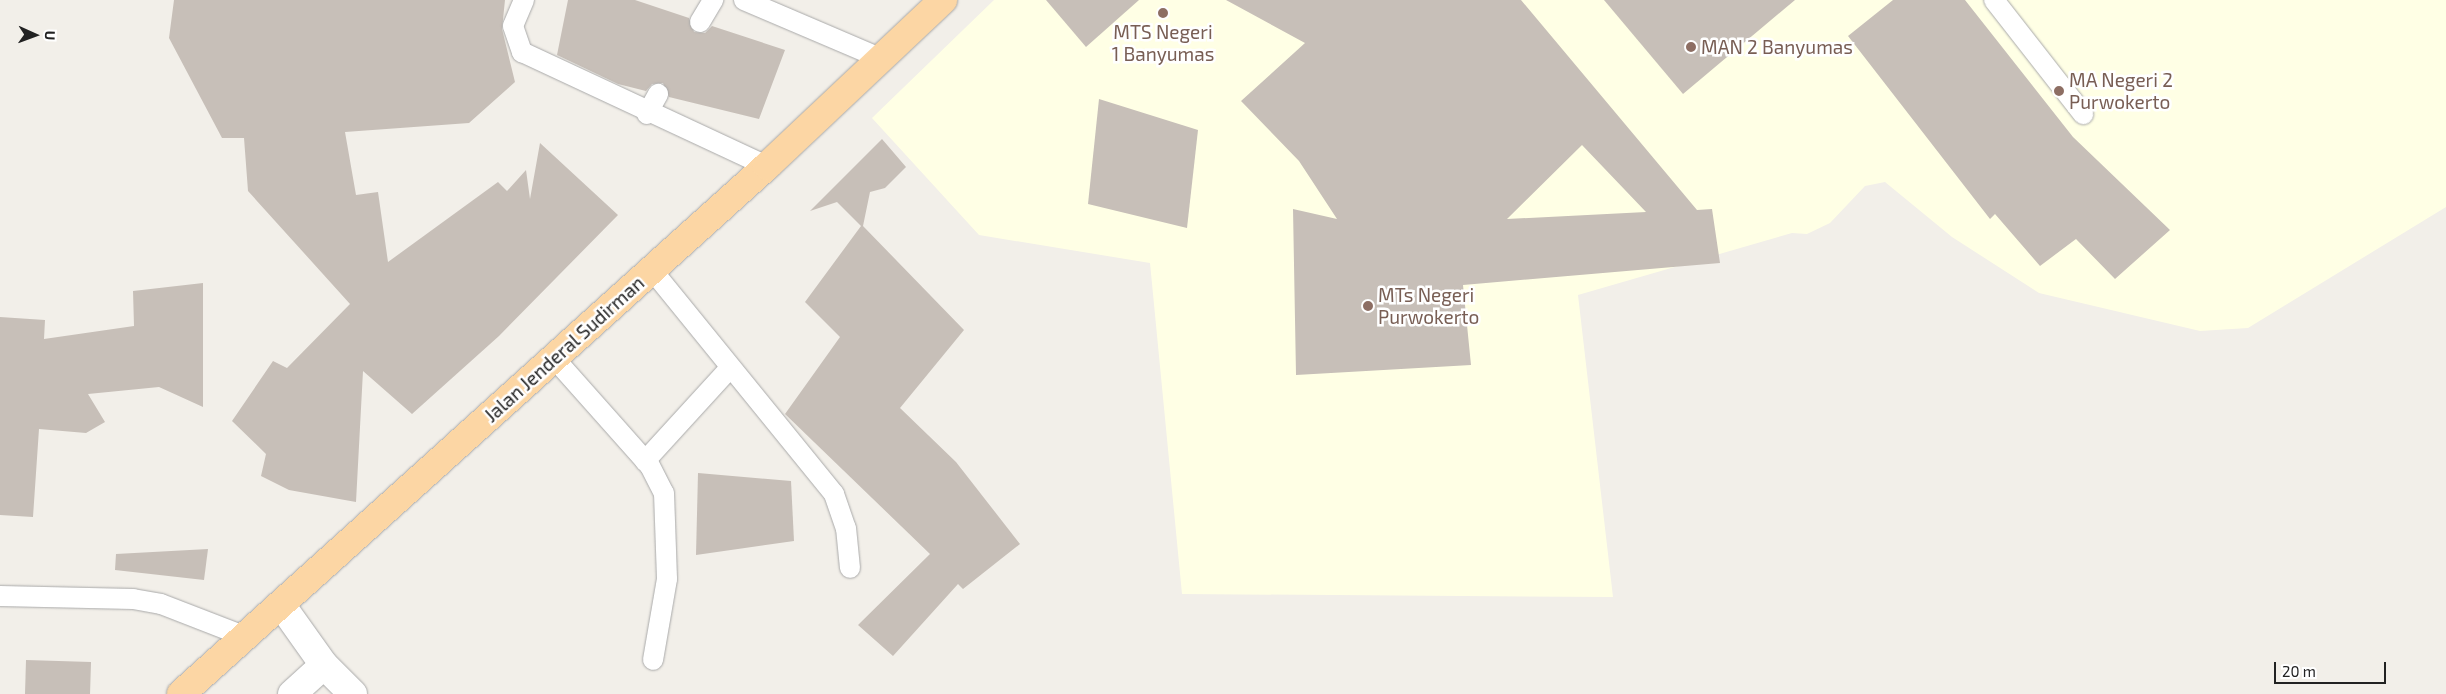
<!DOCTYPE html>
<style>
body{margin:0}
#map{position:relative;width:2446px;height:694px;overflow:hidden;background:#f2efe9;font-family:"Exo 2",sans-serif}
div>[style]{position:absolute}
.education>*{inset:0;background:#ffffe5}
.building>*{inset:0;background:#c7bfb8}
.roads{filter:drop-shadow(0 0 1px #a9a9a9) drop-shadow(0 0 1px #a9a9a9)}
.lane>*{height:20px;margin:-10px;padding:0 10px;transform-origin:10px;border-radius:10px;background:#fff}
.street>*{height:28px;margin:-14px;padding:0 14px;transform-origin:14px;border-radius:14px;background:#fff}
.primary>*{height:28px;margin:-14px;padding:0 14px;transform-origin:14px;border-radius:14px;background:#fcd6a4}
.dots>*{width:14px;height:14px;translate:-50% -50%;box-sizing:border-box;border:2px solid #fff;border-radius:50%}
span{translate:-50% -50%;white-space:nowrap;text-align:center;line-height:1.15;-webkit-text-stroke:5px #fff;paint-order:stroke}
.education-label{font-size:19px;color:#785e54}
.left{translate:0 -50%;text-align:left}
.street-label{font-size:19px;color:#222}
.north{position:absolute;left:10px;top:10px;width:50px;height:50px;-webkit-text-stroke:4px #fff;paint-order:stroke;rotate:92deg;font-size:14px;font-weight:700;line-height:20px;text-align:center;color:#222}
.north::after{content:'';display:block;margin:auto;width:18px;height:22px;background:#222;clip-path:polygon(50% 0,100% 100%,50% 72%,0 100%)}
.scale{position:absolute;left:2274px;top:662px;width:112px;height:22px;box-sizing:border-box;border:2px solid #222;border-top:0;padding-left:6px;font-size:15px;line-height:18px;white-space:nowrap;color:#222;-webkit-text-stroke:4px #fff;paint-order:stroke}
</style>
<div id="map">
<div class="education">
<i style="clip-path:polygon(994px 0,2446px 0,2446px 207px,2248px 328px,2200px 331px,2039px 293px,1952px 237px,1885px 182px,1865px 186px,1830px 223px,1807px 234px,1792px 233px,1578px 295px,1613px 597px,1182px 594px,1150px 263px,979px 235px,872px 118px)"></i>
</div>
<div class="building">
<i style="clip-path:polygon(174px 0,505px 0,502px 29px,515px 82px,469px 123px,345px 132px,356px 195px,378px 192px,388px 262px,498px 182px,507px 191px,526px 170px,530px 199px,540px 143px,618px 215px,499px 336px,412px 414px,363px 371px,356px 502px,289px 490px,261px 476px,266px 454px,232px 421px,273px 361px,287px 368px,350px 304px,248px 191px,244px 138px,222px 138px,169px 38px)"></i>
<i style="clip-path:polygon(568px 0,635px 0,689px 18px,694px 32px,705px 33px,712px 26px,785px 50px,759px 119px,669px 97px,663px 83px,652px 84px,646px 91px,618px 84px,557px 55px)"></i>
<i style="clip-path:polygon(1046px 0,1139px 0,1086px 47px)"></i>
<i style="clip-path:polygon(evenodd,1226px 0,1521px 0,1697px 210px,1712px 209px,1720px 263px,1463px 285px,1471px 365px,1296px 375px,1293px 209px,1337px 219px,1299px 161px,1241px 101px,1305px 43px,1226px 0,1582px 145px,1646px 212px,1507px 219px,1582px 145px)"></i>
<i style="clip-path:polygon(1604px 0,1795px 0,1683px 94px)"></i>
<i style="clip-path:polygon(1893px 0,1965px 0,2073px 137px,2170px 230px,2115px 279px,2076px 239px,2040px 266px,1995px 214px,1990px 219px,1848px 36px)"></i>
<i style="clip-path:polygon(1099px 99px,1198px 130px,1187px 228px,1088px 204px)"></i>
<i style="clip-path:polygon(882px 139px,906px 167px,885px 188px,870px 192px,863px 226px,964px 330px,900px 408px,956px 462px,1020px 544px,963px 589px,958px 584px,893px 656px,858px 625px,930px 554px,785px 414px,840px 337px,805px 302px,861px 226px,837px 202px,810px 211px)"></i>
<i style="clip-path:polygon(203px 283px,203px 407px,159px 387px,88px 394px,105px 422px,86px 433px,39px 429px,33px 517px,0 515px,0 317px,45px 320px,44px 339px,134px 326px,133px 291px)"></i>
<i style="clip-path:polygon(698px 473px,791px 481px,794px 541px,696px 555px)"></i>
<i style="clip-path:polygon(208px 549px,204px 580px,115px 570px,116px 554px)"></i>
<i style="clip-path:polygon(26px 660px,91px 662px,90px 694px,25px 694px)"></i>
</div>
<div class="roads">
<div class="lane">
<i style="left:524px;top:0;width:28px;rotate:113deg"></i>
<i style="left:513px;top:26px;width:28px;rotate:71deg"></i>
<i style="left:522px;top:52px;width:270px;rotate:25deg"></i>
<i style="left:744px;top:0;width:150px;rotate:23.1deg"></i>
<i style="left:1994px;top:0;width:145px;rotate:52deg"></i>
<i style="left:700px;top:22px;width:26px;rotate:-59deg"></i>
<i style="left:647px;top:114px;width:23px;rotate:-61deg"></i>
<i style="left:652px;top:270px;width:289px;rotate:50.9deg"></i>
<i style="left:834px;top:494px;width:36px;rotate:71deg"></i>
<i style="left:846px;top:528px;width:40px;rotate:84.3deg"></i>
<i style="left:554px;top:358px;width:144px;rotate:48.4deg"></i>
<i style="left:650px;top:466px;width:30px;rotate:63deg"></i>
<i style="left:664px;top:493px;width:86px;rotate:88deg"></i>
<i style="left:667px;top:579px;width:82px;rotate:99.8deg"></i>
<i style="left:645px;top:461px;width:126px;rotate:-47.6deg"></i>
<i style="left:0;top:596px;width:133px;rotate:1.3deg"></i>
<i style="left:133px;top:599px;width:28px;rotate:10deg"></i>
<i style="left:161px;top:604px;width:91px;rotate:21.2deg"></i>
</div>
<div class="street">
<i style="left:282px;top:606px;width:72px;rotate:54.6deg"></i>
<i style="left:324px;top:665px;width:41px;rotate:45deg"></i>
<i style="left:292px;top:694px;width:43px;rotate:-42.2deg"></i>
</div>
<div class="primary">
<i style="left:181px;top:694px;width:789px;rotate:-42.02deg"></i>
<i style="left:767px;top:166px;width:242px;rotate:-43.3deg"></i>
</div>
</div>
<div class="dots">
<i style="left:1163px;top:13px;background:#8d6e63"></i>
<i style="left:1691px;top:47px;background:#8d6e63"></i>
<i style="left:2059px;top:91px;background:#8d6e63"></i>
<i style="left:1368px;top:306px;background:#8d6e63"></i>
</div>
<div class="education-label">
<span style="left:1163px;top:43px">MTS Negeri<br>1 Banyumas</span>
<span class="left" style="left:1701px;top:47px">MAN 2 Banyumas</span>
<span class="left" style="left:2069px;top:91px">MA Negeri 2<br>Purwokerto</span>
<span class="left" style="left:1378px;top:306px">MTs Negeri<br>Purwokerto</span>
</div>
<div class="street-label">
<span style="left:564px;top:349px;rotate:-42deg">Jalan Jenderal Sudirman</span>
</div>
<div class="north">U</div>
<div class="scale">20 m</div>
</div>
